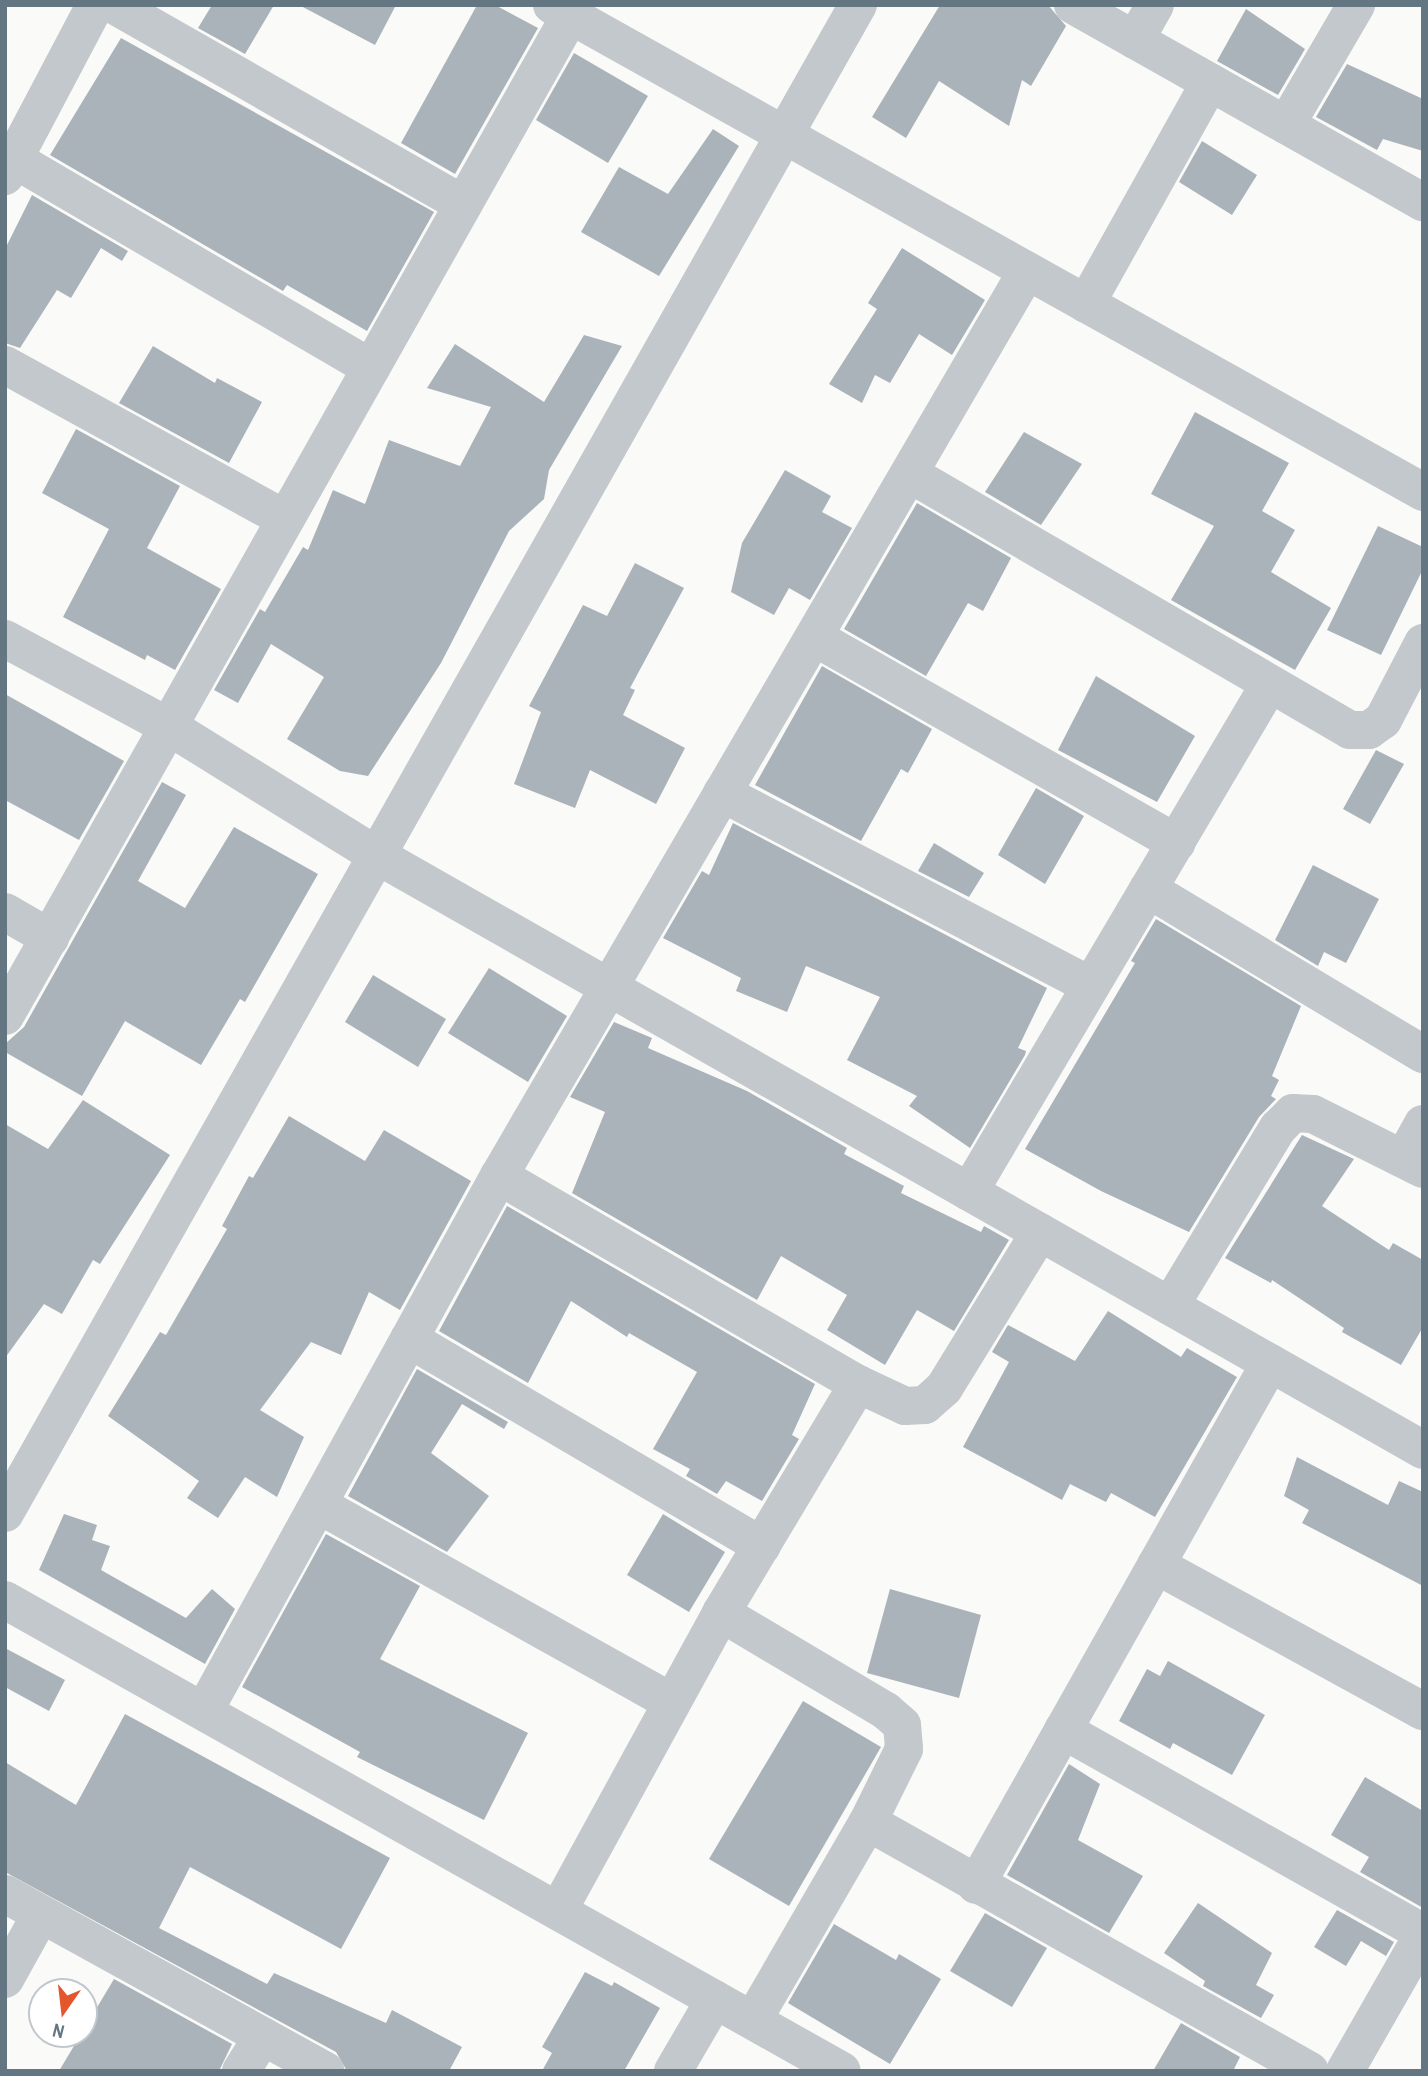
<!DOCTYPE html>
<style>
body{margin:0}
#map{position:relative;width:1428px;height:2076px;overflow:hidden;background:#fafaf8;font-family:"Archivo Narrow",sans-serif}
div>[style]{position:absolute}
.building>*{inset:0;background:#aab3b9}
.street>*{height:38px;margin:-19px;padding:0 19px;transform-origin:19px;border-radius:19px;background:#c3c8cc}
span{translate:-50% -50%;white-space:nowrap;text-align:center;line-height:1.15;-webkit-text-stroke:7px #fff;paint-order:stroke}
.frame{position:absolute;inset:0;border:7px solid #657683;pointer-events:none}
.north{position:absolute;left:28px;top:1978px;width:70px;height:70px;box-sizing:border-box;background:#fff;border:2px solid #c1c8cd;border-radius:50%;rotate:194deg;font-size:19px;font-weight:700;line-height:28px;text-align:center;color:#657683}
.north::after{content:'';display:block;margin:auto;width:24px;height:32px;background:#e4572e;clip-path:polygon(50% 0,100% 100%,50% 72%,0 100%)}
</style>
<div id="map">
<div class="building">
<i style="clip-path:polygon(212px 5px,274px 5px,245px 54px,198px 28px)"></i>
<i style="clip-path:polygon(299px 5px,396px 5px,375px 45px)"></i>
<i style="clip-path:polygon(477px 5px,495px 5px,538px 28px,455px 174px,401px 143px)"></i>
<i style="clip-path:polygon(940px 5px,1048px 5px,1066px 26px,1031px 86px,1022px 80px,1009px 126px,939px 81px,906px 138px,872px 117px)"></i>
<i style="clip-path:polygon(1246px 9px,1305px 49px,1278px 95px,1217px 61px)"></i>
<i style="clip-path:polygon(121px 38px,434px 212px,367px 331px,287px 285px,283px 291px,50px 155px)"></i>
<i style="clip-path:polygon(574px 53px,648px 96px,608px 163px,536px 120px)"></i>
<i style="clip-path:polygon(1347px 64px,1423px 99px,1423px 151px,1383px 139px,1377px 150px,1316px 117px)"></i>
<i style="clip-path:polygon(713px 129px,739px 146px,659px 276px,581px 232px,619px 167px,668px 194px)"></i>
<i style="clip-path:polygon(1202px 141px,1257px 175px,1232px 215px,1179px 182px)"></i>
<i style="clip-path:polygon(32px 195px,128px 251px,122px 261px,101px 248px,71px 298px,57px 290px,20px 348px,5px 343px,5px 249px)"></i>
<i style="clip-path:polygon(902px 248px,985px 300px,952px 355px,919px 334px,890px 383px,875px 375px,862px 403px,829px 384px,877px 309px,868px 303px)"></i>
<i style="clip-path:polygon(584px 335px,622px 346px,549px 470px,544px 499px,509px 531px,441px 663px,368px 776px,340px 771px,287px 739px,324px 677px,271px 644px,238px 703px,214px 690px,260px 609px,265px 612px,303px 547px,308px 550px,333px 490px,365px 504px,389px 440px,460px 466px,491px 407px,427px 388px,455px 344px,544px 402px)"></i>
<i style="clip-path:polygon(153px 346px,215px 383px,217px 378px,262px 402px,229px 463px,119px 403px)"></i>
<i style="clip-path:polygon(1195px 412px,1289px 463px,1262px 511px,1295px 530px,1271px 572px,1331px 608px,1295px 670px,1171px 600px,1214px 526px,1151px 494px)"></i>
<i style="clip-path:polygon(76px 429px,180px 486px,147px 548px,221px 589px,175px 670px,147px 655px,145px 660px,63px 617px,109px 529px,42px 493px)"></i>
<i style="clip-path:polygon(1024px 432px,1082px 464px,1041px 525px,985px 492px)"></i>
<i style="clip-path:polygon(785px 470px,831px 496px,822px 512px,852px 528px,810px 600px,789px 588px,774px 615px,731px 592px,742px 543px)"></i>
<i style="clip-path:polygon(917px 503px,1011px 558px,983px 611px,968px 603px,926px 676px,844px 629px)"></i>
<i style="clip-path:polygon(1378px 526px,1423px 547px,1423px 569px,1381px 655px,1327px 630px)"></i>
<i style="clip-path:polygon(635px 563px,684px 588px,630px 688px,635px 690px,623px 715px,685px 748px,656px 804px,590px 770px,575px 808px,514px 784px,541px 712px,529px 706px,583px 605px,607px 616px)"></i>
<i style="clip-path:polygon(822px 666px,932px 729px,908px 773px,901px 769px,861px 841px,755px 785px)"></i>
<i style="clip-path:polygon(1096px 676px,1195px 736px,1157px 802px,1058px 750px)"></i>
<i style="clip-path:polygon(5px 694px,124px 761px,79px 840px,5px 800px)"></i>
<i style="clip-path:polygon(1376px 750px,1404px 764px,1370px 824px,1343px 809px)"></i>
<i style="clip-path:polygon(162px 782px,186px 795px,138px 881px,185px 908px,234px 827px,318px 874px,245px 1002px,240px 999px,201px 1065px,125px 1021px,82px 1096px,5px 1052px,5px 1044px,24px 1027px)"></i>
<i style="clip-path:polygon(1036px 788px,1084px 816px,1045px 884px,998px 855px)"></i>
<i style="clip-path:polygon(733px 823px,1047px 988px,1018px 1048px,1026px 1051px,1025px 1055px,970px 1148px,909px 1106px,917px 1096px,847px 1060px,880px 997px,806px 966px,787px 1012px,736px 991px,741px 978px,663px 938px,702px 871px,709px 875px)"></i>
<i style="clip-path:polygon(934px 843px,984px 873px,969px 897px,918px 871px)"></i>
<i style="clip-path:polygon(1313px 865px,1379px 899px,1346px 963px,1324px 952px,1318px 966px,1275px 940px)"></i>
<i style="clip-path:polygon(1156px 919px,1301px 1006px,1272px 1076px,1279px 1080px,1271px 1096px,1276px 1099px,1259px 1117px,1189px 1232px,1101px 1191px,1025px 1149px,1135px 963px,1131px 961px)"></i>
<i style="clip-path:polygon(489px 968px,567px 1016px,528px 1082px,448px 1033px)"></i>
<i style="clip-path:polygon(373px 975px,446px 1019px,418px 1067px,345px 1022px)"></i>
<i style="clip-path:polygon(614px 1022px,652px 1038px,648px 1048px,747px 1091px,847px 1148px,844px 1154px,904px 1186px,901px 1193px,981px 1232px,984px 1226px,1009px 1240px,954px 1331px,917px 1310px,885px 1365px,827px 1330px,847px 1295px,781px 1256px,757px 1300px,572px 1193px,605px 1112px,570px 1097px)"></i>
<i style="clip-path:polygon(83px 1100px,170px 1155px,100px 1264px,93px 1260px,62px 1314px,44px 1304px,5px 1358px,5px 1124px,48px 1149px)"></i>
<i style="clip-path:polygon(289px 1116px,365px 1161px,384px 1130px,471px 1181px,400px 1310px,369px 1292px,341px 1355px,311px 1342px,260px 1410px,304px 1437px,277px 1497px,245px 1477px,218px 1518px,187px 1498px,199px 1481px,108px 1416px,160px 1332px,166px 1335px,227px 1229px,222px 1226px,249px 1176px,253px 1178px)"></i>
<i style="clip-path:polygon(1302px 1135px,1354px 1159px,1322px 1206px,1389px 1250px,1393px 1243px,1423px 1260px,1423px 1327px,1401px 1365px,1342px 1332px,1344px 1328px,1272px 1280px,1271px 1283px,1225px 1258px)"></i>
<i style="clip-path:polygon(507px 1206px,815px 1384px,792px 1435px,799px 1439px,762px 1501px,726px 1481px,717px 1494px,686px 1476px,690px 1469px,653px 1449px,697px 1372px,629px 1333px,627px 1337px,571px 1301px,528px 1383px,439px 1331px)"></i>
<i style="clip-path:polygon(1108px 1311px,1181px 1357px,1187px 1348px,1237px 1377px,1155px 1517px,1111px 1493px,1106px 1502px,1070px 1484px,1062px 1500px,963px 1447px,1009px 1362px,992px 1352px,1008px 1325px,1075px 1361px)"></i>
<i style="clip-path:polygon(417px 1369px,508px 1422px,504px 1429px,462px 1404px,431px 1453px,489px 1496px,447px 1552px,348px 1496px)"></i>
<i style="clip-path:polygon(1297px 1457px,1388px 1505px,1399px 1481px,1423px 1492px,1423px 1586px,1302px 1523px,1309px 1510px,1284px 1496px)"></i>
<i style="clip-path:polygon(64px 1514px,97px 1525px,92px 1540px,110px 1546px,101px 1570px,186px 1618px,212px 1589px,235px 1609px,205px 1664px,39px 1570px)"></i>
<i style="clip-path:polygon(663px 1514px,725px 1552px,689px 1612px,627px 1575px)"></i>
<i style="clip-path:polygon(326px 1534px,420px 1586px,380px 1659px,528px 1733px,484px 1820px,357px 1757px,360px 1752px,242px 1687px)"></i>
<i style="clip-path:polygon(890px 1589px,981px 1615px,959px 1698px,867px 1673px)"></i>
<i style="clip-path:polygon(5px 1648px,65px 1680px,49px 1711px,5px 1687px)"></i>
<i style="clip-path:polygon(1168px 1661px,1265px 1715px,1232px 1775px,1173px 1743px,1170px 1749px,1119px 1721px,1147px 1669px,1160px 1676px)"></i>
<i style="clip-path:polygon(803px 1701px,881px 1747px,789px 1906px,709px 1859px)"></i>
<i style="clip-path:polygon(125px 1714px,390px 1858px,341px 1949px,190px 1867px,159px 1928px,267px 1984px,274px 1973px,386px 2023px,392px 2010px,462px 2047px,449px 2071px,347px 2071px,336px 2052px,5px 1872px,5px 1762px,76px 1805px)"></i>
<i style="clip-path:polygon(1069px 1764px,1100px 1784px,1078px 1840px,1143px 1876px,1109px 1933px,1007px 1875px)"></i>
<i style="clip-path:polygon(1365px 1777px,1423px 1811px,1423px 1908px,1360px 1872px,1369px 1857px,1331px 1835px)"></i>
<i style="clip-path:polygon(1198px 1903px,1272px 1953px,1256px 1985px,1274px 1995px,1261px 2018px,1203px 1986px,1205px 1981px,1164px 1953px)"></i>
<i style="clip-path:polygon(1337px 1910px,1394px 1942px,1386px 1956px,1361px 1941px,1346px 1966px,1314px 1947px)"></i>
<i style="clip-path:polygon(985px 1913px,1047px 1948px,1012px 2007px,950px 1971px)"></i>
<i style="clip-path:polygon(834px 1924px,896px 1960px,899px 1954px,941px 1979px,890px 2064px,788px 2003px)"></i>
<i style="clip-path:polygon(585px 1972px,612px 1986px,614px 1982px,660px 2008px,624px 2071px,542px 2071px,552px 2053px,542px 2047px)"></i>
<i style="clip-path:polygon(114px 1979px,232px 2044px,219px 2071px,59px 2071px)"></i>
<i style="clip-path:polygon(1181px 2023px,1240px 2057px,1233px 2071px,1153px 2071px)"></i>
</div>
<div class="street">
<i style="left:114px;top:5px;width:402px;rotate:29.7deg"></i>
<i style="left:552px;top:5px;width:998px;rotate:29.21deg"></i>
<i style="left:1073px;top:5px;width:402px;rotate:29.4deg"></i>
<i style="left:1135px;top:40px;width:40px;rotate:-60.3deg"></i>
<i style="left:1286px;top:125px;width:139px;rotate:-59.7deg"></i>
<i style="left:5px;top:154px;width:424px;rotate:30.3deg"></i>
<i style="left:5px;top:176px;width:193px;rotate:-62.2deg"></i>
<i style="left:1086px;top:304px;width:254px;rotate:-60.8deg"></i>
<i style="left:5px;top:365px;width:320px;rotate:28.8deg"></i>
<i style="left:910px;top:474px;width:509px;rotate:30.19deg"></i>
<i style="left:1350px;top:730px;width:19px"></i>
<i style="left:1369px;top:730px;width:17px;rotate:-36deg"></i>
<i style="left:1383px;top:720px;width:87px;rotate:-62.5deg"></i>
<i style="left:814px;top:637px;width:417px;rotate:29.6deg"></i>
<i style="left:5px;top:639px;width:185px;rotate:28.1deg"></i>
<i style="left:168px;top:726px;width:247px;rotate:31.8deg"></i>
<i style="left:378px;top:856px;width:1202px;rotate:29.61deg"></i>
<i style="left:722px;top:793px;width:416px;rotate:27.6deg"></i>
<i style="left:1148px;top:889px;width:321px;rotate:31deg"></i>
<i style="left:5px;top:912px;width:52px;rotate:30deg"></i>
<i style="left:5px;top:1016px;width:1161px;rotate:-60.54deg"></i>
<i style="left:1404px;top:1158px;width:39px;rotate:-61deg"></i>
<i style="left:499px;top:1176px;width:415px;rotate:30.1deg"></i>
<i style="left:858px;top:1384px;width:52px;rotate:25.1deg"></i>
<i style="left:905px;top:1406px;width:20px;rotate:-3deg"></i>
<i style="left:925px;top:1405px;width:25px;rotate:-42deg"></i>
<i style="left:944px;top:1388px;width:183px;rotate:-58.4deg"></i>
<i style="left:969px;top:1192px;width:589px;rotate:-59.39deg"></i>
<i style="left:1170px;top:1306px;width:208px;rotate:-58.8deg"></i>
<i style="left:1278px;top:1128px;width:21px;rotate:-45deg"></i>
<i style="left:1293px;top:1113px;width:20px;rotate:3deg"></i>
<i style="left:1313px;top:1114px;width:123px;rotate:26.6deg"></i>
<i style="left:409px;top:1339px;width:409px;rotate:30.4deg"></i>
<i style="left:319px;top:1505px;width:404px;rotate:29.2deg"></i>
<i style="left:5px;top:1513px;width:1733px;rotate:-60.51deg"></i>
<i style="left:1156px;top:1565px;width:304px;rotate:28.7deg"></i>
<i style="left:5px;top:1600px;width:960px;rotate:29.37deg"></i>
<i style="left:721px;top:1613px;width:192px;rotate:30.7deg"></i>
<i style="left:886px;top:1711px;width:21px;rotate:41deg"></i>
<i style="left:902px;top:1725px;width:24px;rotate:85deg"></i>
<i style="left:904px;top:1749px;width:81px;rotate:116.3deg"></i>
<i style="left:204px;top:1711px;width:611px;rotate:-61.13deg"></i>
<i style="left:499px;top:1176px;width:1048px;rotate:-59.74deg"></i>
<i style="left:1063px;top:1730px;width:413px;rotate:29.4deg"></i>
<i style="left:976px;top:1885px;width:599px;rotate:-60.61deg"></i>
<i style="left:5px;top:1894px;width:366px;rotate:28.9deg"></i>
<i style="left:558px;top:1911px;width:340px;rotate:-61.3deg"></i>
<i style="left:721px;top:1613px;width:267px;rotate:-59.1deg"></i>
<i style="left:5px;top:1979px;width:74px;rotate:-61deg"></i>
<i style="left:753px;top:2020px;width:229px;rotate:-59.9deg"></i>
<i style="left:868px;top:1822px;width:507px;rotate:29.39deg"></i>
<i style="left:241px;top:2071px;width:41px;rotate:-57.8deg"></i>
<i style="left:673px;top:2071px;width:83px;rotate:-59.7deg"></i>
<i style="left:1345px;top:2071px;width:157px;rotate:-60.2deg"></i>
</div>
<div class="frame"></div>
<div class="north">N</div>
</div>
